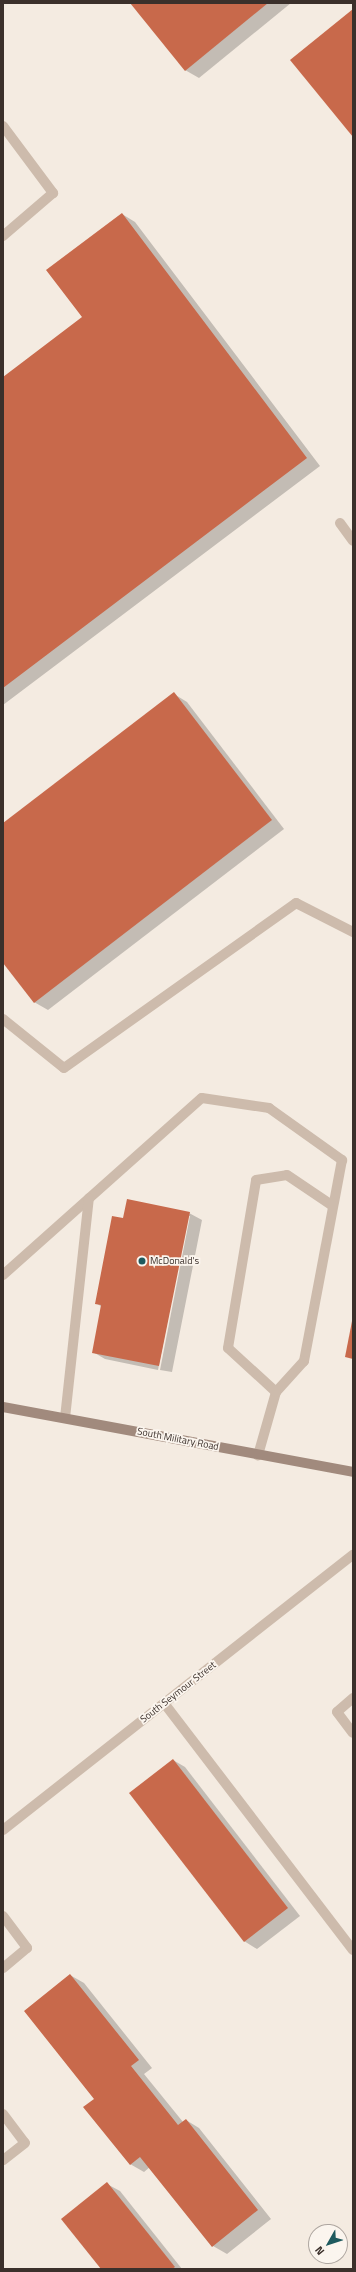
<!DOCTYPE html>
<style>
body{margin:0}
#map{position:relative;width:356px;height:2272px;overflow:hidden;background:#f4ebe1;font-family:"Titillium Web",sans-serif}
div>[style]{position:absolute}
.shadow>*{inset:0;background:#0003}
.building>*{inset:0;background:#c8694b}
.service>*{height:10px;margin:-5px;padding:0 5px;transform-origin:5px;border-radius:5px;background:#cdbbac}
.minor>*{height:10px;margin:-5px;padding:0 5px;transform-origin:5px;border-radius:5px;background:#cdbbac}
.secondary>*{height:10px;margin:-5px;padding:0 5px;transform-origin:5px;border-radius:5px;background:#a18a7d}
.dots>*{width:11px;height:11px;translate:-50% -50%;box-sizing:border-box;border:2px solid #fbf5ee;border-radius:50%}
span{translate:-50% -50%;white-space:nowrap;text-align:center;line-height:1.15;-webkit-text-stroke:3.5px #fbf5ee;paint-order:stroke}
.poi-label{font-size:10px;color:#3b302b}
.left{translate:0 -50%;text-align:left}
.street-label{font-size:10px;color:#3b302b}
.frame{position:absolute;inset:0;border:4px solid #3b302b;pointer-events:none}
.north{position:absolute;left:308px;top:2224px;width:40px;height:40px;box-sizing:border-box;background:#fbf5ee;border:1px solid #aea6a0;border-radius:50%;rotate:231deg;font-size:11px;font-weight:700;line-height:16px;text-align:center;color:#3b302b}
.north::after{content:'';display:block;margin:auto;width:14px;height:18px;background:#1f5a5e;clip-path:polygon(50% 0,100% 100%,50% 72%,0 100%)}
</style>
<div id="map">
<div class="shadow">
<i style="clip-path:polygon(131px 3px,291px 3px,199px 78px,185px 70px)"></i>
<i style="clip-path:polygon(122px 214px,135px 222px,320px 466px,3px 705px,3px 378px,84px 317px)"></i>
<i style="clip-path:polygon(174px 694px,187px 702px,284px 829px,48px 1010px,34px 1002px,3px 961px,3px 825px)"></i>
<i style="clip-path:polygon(189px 1213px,202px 1220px,172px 1372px,160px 1370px,190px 1216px,188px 1216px,158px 1370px,105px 1359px,93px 1352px,102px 1307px,96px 1303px,124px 1219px)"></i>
<i style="clip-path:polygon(173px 1760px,185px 1767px,300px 1916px,257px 1949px,244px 1941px)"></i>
<i style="clip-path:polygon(70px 1975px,84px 1983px,152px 2068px,144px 2074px,183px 2122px,186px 2120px,199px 2128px,271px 2219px,227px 2254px,213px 2246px,150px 2167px,144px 2172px,130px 2164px,96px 2099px)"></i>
<i style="clip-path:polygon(107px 2184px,120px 2191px,182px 2269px,102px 2269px)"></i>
</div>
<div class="building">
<i style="clip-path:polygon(130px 3px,268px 3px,185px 71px)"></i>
<i style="clip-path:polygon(353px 9px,353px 137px,290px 60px)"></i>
<i style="clip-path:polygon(122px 213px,307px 458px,3px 688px,3px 377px,82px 317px,46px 270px)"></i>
<i style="clip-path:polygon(174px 692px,272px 820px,34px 1003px,3px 963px,3px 823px)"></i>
<i style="clip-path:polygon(127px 1199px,190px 1212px,159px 1366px,92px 1353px,101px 1305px,95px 1304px,112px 1216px,123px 1218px)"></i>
<i style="clip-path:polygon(353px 1316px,353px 1359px,345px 1357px)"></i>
<i style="clip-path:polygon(173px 1759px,288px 1908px,244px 1942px,129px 1793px)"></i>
<i style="clip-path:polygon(70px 1974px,139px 2060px,131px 2066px,178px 2125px,186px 2119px,258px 2210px,212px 2247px,140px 2157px,130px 2165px,83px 2107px,94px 2099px,24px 2011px)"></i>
<i style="clip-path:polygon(107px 2182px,175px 2267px,172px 2269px,101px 2269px,61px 2219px)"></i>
</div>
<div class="service">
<i style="left:3px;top:126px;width:84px;rotate:53.3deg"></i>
<i style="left:53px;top:193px;width:66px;rotate:139.3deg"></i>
<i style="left:340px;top:523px;width:22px;rotate:54deg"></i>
<i style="left:3px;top:1019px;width:78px;rotate:38.8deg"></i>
<i style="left:64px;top:1068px;width:285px;rotate:-35.4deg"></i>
<i style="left:296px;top:903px;width:64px;rotate:27deg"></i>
<i style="left:3px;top:1275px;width:266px;rotate:-41.7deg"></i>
<i style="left:202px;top:1098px;width:68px;rotate:8.5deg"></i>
<i style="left:269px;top:1108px;width:90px;rotate:35.5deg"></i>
<i style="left:342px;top:1160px;width:205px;rotate:100.7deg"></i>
<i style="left:304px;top:1361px;width:42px;rotate:132.1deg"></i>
<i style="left:276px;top:1392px;width:66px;rotate:105.9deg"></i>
<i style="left:276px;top:1392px;width:65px;rotate:-137.5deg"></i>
<i style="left:228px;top:1348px;width:170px;rotate:-80.5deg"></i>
<i style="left:256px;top:1180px;width:31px;rotate:-9deg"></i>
<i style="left:287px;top:1175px;width:55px;rotate:34deg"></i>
<i style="left:65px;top:1418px;width:221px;rotate:-83.8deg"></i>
<i style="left:353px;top:1698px;width:21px;rotate:139deg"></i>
<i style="left:337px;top:1712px;width:26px;rotate:53deg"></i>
<i style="left:164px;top:1703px;width:311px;rotate:52.6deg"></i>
<i style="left:3px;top:1916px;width:40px;rotate:53deg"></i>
<i style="left:27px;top:1948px;width:31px;rotate:140deg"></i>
<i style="left:3px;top:2114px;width:36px;rotate:53deg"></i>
<i style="left:25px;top:2143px;width:28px;rotate:142deg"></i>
</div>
<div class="minor">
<i style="left:3px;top:1830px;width:445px;rotate:-38.2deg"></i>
</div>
<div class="secondary">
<i style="left:3px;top:1407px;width:356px;rotate:10.5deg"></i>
</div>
<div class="dots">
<i style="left:142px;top:1261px;background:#1f5a5e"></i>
</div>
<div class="poi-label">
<span class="left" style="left:150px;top:1261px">McDonald's</span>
</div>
<div class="street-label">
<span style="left:178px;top:1439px;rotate:11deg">South Military Road</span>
<span style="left:178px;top:1692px;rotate:-38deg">South Seymour Street</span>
</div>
<div class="frame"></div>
<div class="north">N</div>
</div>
